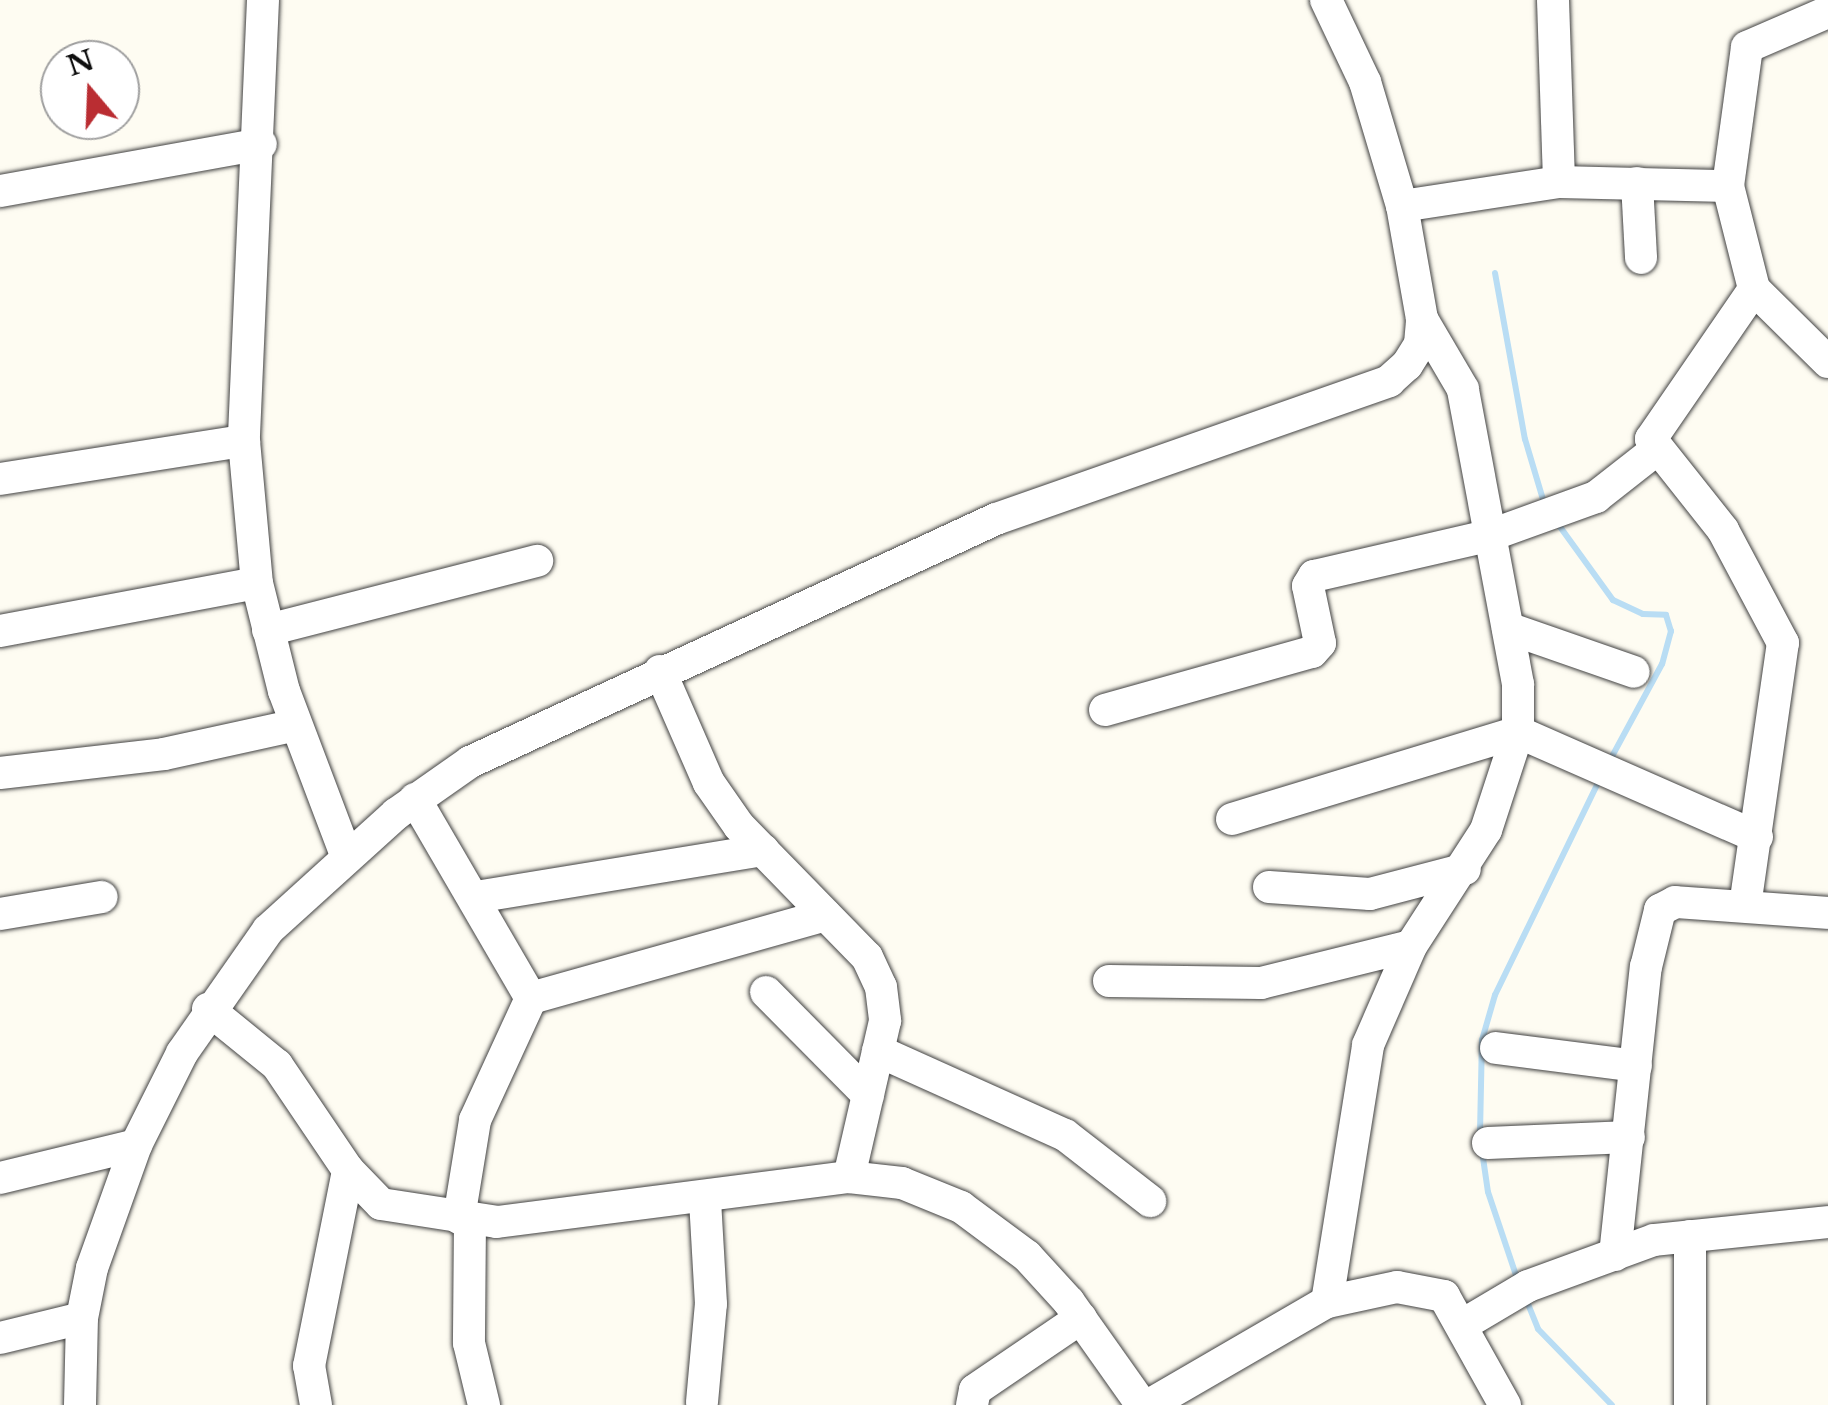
<!DOCTYPE html>
<style>
body{margin:0}
#map{position:relative;width:1828px;height:1405px;overflow:hidden;background:#fefcf2;font-family:"Libre Baskerville",serif}
div>[style]{position:absolute}
.stream>*{height:6px;margin:-3px;padding:0 3px;transform-origin:3px;border-radius:3px;background:#b9ddf4}
.roads{filter:drop-shadow(0 0 2px #424242) drop-shadow(0 0 2px #424242)}
.minor>*{height:32px;margin:-16px;padding:0 16px;transform-origin:16px;border-radius:16px;background:#fff}
span{translate:-50% -50%;white-space:nowrap;text-align:center;line-height:1.15;-webkit-text-stroke:10px #fff;paint-order:stroke}
.north{position:absolute;left:40px;top:40px;width:100px;height:100px;box-sizing:border-box;background:#fff;border:2px solid #9f9f9f;border-radius:50%;rotate:341deg;font-size:28px;font-weight:700;line-height:40px;text-align:center;color:#0f0f0f}
.north::after{content:'';display:block;margin:auto;width:35px;height:45px;background:#ba2d32;clip-path:polygon(50% 0,100% 100%,50% 72%,0 100%)}
</style>
<div id="map">
<div class="stream">
<i style="left:1495px;top:273px;width:169px;rotate:79.8deg"></i>
<i style="left:1525px;top:439px;width:70px;rotate:73.4deg"></i>
<i style="left:1558px;top:524px;width:94px;rotate:54.1deg"></i>
<i style="left:1613px;top:600px;width:33px;rotate:25deg"></i>
<i style="left:1643px;top:614px;width:23px;rotate:2deg"></i>
<i style="left:1666px;top:615px;width:17px;rotate:73deg"></i>
<i style="left:1671px;top:631px;width:34px;rotate:105deg"></i>
<i style="left:1662px;top:664px;width:111px;rotate:118.4deg"></i>
<i style="left:1480px;top:1133px;width:93px;rotate:-88.8deg"></i>
<i style="left:1482px;top:1040px;width:47px;rotate:-73.9deg"></i>
<i style="left:1495px;top:995px;width:242px;rotate:-64.1deg"></i>
<i style="left:1482px;top:1151px;width:41px;rotate:81.7deg"></i>
<i style="left:1488px;top:1192px;width:91px;rotate:71.4deg"></i>
<i style="left:1526px;top:1299px;width:32px;rotate:68deg"></i>
<i style="left:1538px;top:1329px;width:106px;rotate:45.8deg"></i>
</div>
<div class="roads">
<div class="minor">
<i style="left:263px;top:0;width:441px;rotate:92.5deg"></i>
<i style="left:244px;top:441px;width:143px;rotate:84.8deg"></i>
<i style="left:257px;top:583px;width:111px;rotate:76deg"></i>
<i style="left:284px;top:691px;width:175px;rotate:69.3deg"></i>
<i style="left:1553px;top:0;width:182px;rotate:88.1deg"></i>
<i style="left:1637px;top:183px;width:75px;rotate:86.9deg"></i>
<i style="left:1728px;top:186px;width:140px;rotate:-82.2deg"></i>
<i style="left:1747px;top:47px;width:88px;rotate:-23.4deg"></i>
<i style="left:0;top:191px;width:265px;rotate:-10.2deg"></i>
<i style="left:1402px;top:206px;width:159px;rotate:-8.7deg"></i>
<i style="left:1559px;top:182px;width:169px;rotate:1.4deg"></i>
<i style="left:1728px;top:186px;width:106px;rotate:75.8deg"></i>
<i style="left:1754px;top:289px;width:104px;rotate:44.6deg"></i>
<i style="left:0;top:479px;width:247px;rotate:-8.9deg"></i>
<i style="left:1508px;top:628px;width:133px;rotate:19.2deg"></i>
<i style="left:268px;top:630px;width:278px;rotate:-14.4deg"></i>
<i style="left:0;top:631px;width:261px;rotate:-10.6deg"></i>
<i style="left:660px;top:671px;width:122px;rotate:66.4deg"></i>
<i style="left:709px;top:783px;width:52px;rotate:55.1deg"></i>
<i style="left:739px;top:826px;width:183px;rotate:45.7deg"></i>
<i style="left:867px;top:957px;width:33px;rotate:65deg"></i>
<i style="left:881px;top:987px;width:34px;rotate:83deg"></i>
<i style="left:885px;top:1021px;width:160px;rotate:103deg"></i>
<i style="left:1105px;top:710px;width:215px;rotate:-15.7deg"></i>
<i style="left:1312px;top:652px;width:12px;rotate:-48deg"></i>
<i style="left:1320px;top:643px;width:58px;rotate:-101.9deg"></i>
<i style="left:1308px;top:586px;width:12px;rotate:-59deg"></i>
<i style="left:1314px;top:576px;width:182px;rotate:-13deg"></i>
<i style="left:1491px;top:535px;width:112px;rotate:-19.9deg"></i>
<i style="left:1596px;top:497px;width:76px;rotate:-38.1deg"></i>
<i style="left:0;top:773px;width:165px;rotate:-6.6deg"></i>
<i style="left:164px;top:754px;width:135px;rotate:-12.4deg"></i>
<i style="left:415px;top:799px;width:230px;rotate:59.8deg"></i>
<i style="left:531px;top:998px;width:306px;rotate:-15.7deg"></i>
<i style="left:1232px;top:819px;width:299px;rotate:-16.9deg"></i>
<i style="left:1518px;top:732px;width:261px;rotate:23.7deg"></i>
<i style="left:1269px;top:887px;width:101px;rotate:4deg"></i>
<i style="left:1370px;top:894px;width:98px;rotate:-14.7deg"></i>
<i style="left:476px;top:897px;width:291px;rotate:-9.3deg"></i>
<i style="left:1745px;top:906px;width:266px;rotate:-81.8deg"></i>
<i style="left:1783px;top:643px;width:128px;rotate:-118deg"></i>
<i style="left:1723px;top:530px;width:116px;rotate:-128.4deg"></i>
<i style="left:1651px;top:439px;width:182px;rotate:-55.5deg"></i>
<i style="left:0;top:914px;width:103px;rotate:-9.5deg"></i>
<i style="left:1109px;top:981px;width:152px;rotate:0.8deg"></i>
<i style="left:1261px;top:983px;width:154px;rotate:-13.9deg"></i>
<i style="left:766px;top:992px;width:145px;rotate:45.3deg"></i>
<i style="left:208px;top:1009px;width:89px;rotate:39.1deg"></i>
<i style="left:277px;top:1065px;width:127px;rotate:55.9deg"></i>
<i style="left:348px;top:1170px;width:47px;rotate:45.9deg"></i>
<i style="left:381px;top:1204px;width:117px;rotate:8.8deg"></i>
<i style="left:497px;top:1222px;width:355px;rotate:-7.3deg"></i>
<i style="left:849px;top:1177px;width:53px;rotate:6.5deg"></i>
<i style="left:902px;top:1183px;width:64px;rotate:22.1deg"></i>
<i style="left:961px;top:1207px;width:82px;rotate:36.6deg"></i>
<i style="left:1027px;top:1256px;width:62px;rotate:47.6deg"></i>
<i style="left:1069px;top:1302px;width:126px;rotate:54.7deg"></i>
<i style="left:1496px;top:1048px;width:141px;rotate:7.3deg"></i>
<i style="left:878px;top:1051px;width:205px;rotate:24.2deg"></i>
<i style="left:1065px;top:1135px;width:108px;rotate:37.8deg"></i>
<i style="left:1488px;top:1143px;width:141px;rotate:-2.4deg"></i>
<i style="left:0;top:1178px;width:140px;rotate:-13.6deg"></i>
<i style="left:459px;top:1218px;width:99px;rotate:-80.7deg"></i>
<i style="left:475px;top:1120px;width:134px;rotate:-65.3deg"></i>
<i style="left:470px;top:1220px;width:123px;rotate:90.5deg"></i>
<i style="left:469px;top:1343px;width:64px;rotate:76.4deg"></i>
<i style="left:1690px;top:1236px;width:169px;rotate:90deg"></i>
<i style="left:1615px;top:1255px;width:290px;rotate:-83.9deg"></i>
<i style="left:1646px;top:967px;width:59px;rotate:-76.2deg"></i>
<i style="left:1660px;top:910px;width:17px;rotate:-28deg"></i>
<i style="left:1675px;top:902px;width:153px;rotate:4.1deg"></i>
<i style="left:1327px;top:1302px;width:260px;rotate:-80.9deg"></i>
<i style="left:1368px;top:1045px;width:108px;rotate:-66.5deg"></i>
<i style="left:1411px;top:946px;width:138px;rotate:-57.1deg"></i>
<i style="left:1486px;top:830px;width:103px;rotate:-71.9deg"></i>
<i style="left:1518px;top:732px;width:48px;rotate:-90deg"></i>
<i style="left:1518px;top:684px;width:300px;rotate:-100.6deg"></i>
<i style="left:1463px;top:389px;width:81px;rotate:-120.4deg"></i>
<i style="left:1464px;top:1324px;width:74px;rotate:-30.7deg"></i>
<i style="left:1528px;top:1286px;width:134px;rotate:-20.1deg"></i>
<i style="left:1654px;top:1240px;width:175px;rotate:-5.9deg"></i>
<i style="left:0;top:1338px;width:84px;rotate:-13.7deg"></i>
<i style="left:702px;top:1402px;width:98px;rotate:-84.8deg"></i>
<i style="left:711px;top:1304px;width:105px;rotate:-93.3deg"></i>
<i style="left:80px;top:1405px;width:87px;rotate:-88.7deg"></i>
<i style="left:82px;top:1318px;width:51px;rotate:-78.7deg"></i>
<i style="left:92px;top:1268px;width:131px;rotate:-70.3deg"></i>
<i style="left:136px;top:1145px;width:103px;rotate:-63.4deg"></i>
<i style="left:182px;top:1053px;width:150px;rotate:-55deg"></i>
<i style="left:268px;top:930px;width:173px;rotate:-42.2deg"></i>
<i style="left:396px;top:814px;width:90px;rotate:-35.1deg"></i>
<i style="left:470px;top:762px;width:579px;rotate:-24.8deg"></i>
<i style="left:996px;top:519px;width:417px;rotate:-19.3deg"></i>
<i style="left:1389px;top:381px;width:24px;rotate:-42deg"></i>
<i style="left:1407px;top:365px;width:25px;rotate:-58deg"></i>
<i style="left:1420px;top:344px;width:25px;rotate:-85deg"></i>
<i style="left:1422px;top:319px;width:115px;rotate:-100deg"></i>
<i style="left:1402px;top:206px;width:129px;rotate:-106.6deg"></i>
<i style="left:1365px;top:82px;width:91px;rotate:-115.4deg"></i>
<i style="left:316px;top:1405px;width:40px;rotate:-100deg"></i>
<i style="left:309px;top:1366px;width:200px;rotate:-78.7deg"></i>
<i style="left:972px;top:1405px;width:15px;rotate:-79deg"></i>
<i style="left:975px;top:1390px;width:128px;rotate:-34.2deg"></i>
<i style="left:1149px;top:1405px;width:206px;rotate:-30.1deg"></i>
<i style="left:1327px;top:1302px;width:72px;rotate:-12.1deg"></i>
<i style="left:1397px;top:1287px;width:48px;rotate:10.8deg"></i>
<i style="left:1444px;top:1296px;width:125px;rotate:60.8deg"></i>
</div>
</div>
<div class="north">N</div>
</div>
